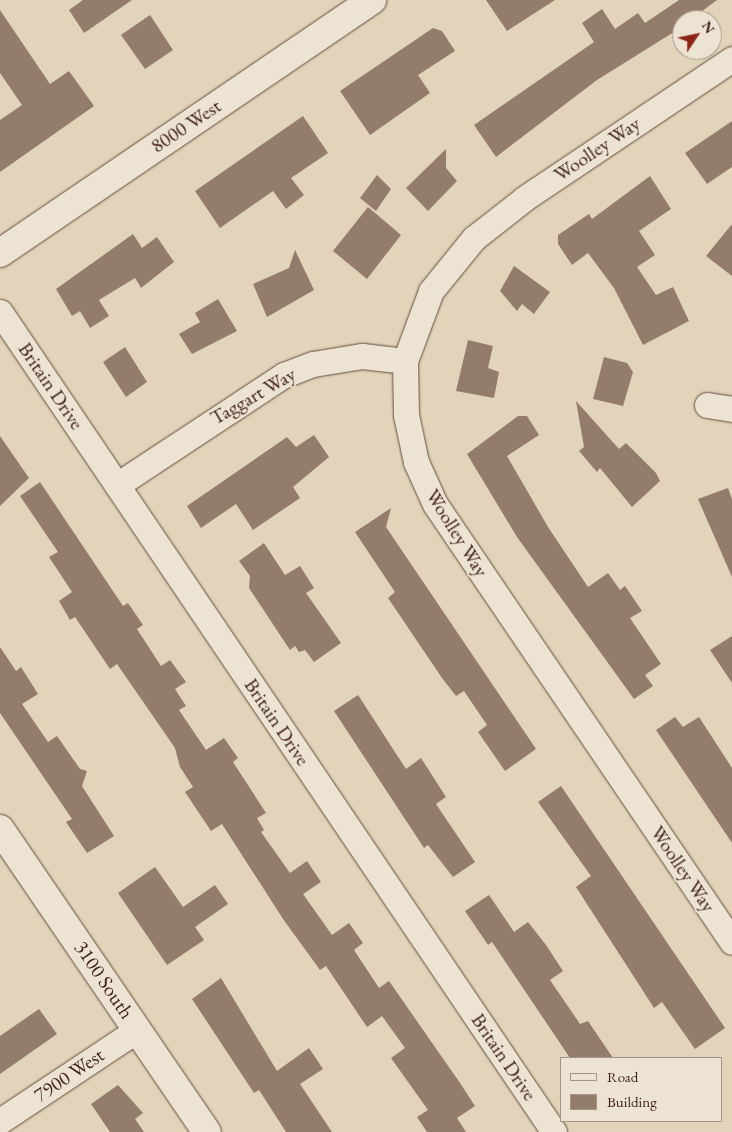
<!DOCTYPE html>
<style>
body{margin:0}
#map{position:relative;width:732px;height:1132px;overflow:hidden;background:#e1d4ba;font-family:"EB Garamond",serif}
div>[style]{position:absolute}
.building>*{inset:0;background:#937d6a}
.roads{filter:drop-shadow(0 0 1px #674c3e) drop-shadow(0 0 1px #674c3e)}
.street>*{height:25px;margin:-12.5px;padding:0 12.5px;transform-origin:12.5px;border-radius:12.5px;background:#ece3d2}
.secondary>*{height:28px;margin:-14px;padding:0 14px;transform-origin:14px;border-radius:14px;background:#ece3d2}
span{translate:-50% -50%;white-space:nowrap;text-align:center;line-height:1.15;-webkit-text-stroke:4px #ece3d2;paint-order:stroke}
.street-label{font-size:20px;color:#3e1f14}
.legend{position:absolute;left:560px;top:1057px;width:162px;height:65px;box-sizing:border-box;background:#ece3d2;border:1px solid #a69586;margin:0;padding:6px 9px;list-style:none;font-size:15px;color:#3e1f14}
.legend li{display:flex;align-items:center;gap:10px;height:25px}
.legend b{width:25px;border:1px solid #a69586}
.north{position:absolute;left:672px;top:10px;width:50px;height:50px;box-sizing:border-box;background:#ece3d2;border:1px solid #a69586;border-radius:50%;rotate:56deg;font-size:14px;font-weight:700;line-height:20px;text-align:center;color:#3e1f14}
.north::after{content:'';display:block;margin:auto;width:18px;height:22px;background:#8f2418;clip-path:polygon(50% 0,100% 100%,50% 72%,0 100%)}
</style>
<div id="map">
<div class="building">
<i style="clip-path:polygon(83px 0,132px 0,84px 33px,69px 10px)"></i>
<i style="clip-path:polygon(486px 0,555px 0,507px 31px)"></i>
<i style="clip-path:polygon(679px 0,717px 0,690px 20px,682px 20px,674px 32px,597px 80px,496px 157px,474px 125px,594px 42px,582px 23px,602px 9px,615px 29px,638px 13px,645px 23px)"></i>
<i style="clip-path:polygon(0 10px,50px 84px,69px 71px,94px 106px,0 172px,0 120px,22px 105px,0 73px)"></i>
<i style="clip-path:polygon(150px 15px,173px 50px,145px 69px,121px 35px)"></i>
<i style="clip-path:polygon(433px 28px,442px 31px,455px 51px,418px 75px,430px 93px,370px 135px,340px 91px)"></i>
<i style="clip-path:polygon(303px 116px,328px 153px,291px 178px,304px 195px,286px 209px,273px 191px,220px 228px,195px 191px)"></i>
<i style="clip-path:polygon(732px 121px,732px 167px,707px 184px,685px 153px)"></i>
<i style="clip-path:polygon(446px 149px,446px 168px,457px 181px,428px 211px,406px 188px)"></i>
<i style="clip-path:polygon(377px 175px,391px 189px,376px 211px,360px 198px)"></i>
<i style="clip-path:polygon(650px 176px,671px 209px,639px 231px,655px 255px,637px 267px,656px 295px,673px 287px,689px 321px,643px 345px,614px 288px,588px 253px,572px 265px,558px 244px,558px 235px,589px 214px,592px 219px)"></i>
<i style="clip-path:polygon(368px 207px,401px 235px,367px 279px,333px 251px)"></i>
<i style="clip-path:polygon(732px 224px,732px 276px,706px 256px)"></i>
<i style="clip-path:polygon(133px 234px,142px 248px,157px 237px,174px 262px,141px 288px,135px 278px,99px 300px,109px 316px,90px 328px,80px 311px,72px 316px,56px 289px)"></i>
<i style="clip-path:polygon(295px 250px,314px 290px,267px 317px,253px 284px,289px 268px)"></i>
<i style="clip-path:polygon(514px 266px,550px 292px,534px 314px,522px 304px,517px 311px,500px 291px)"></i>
<i style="clip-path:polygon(218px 299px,237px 331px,192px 354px,179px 334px,200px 322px,195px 313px)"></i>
<i style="clip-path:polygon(468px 340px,493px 346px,488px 368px,499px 372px,494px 398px,456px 391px)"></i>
<i style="clip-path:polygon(125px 347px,147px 382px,126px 397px,103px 362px)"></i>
<i style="clip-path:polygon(604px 357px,627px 363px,633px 372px,623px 406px,593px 399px)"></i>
<i style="clip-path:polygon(576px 401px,619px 449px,626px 443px,656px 473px,660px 481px,632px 507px,600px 468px,597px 472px,579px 451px,584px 447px)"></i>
<i style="clip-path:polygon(518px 416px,527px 416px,539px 435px,507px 456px,548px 527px,588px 587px,608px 573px,620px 590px,625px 586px,642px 611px,630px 618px,661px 664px,645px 675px,653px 686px,634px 699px,517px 537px,467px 454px)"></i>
<i style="clip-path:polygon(314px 435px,329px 457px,293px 487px,300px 498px,253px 530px,236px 504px,201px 528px,187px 506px,287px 437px,296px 447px)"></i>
<i style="clip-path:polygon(0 436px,29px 478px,0 506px)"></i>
<i style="clip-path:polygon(40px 482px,123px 606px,128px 603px,143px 625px,137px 629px,161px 666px,170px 660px,186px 682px,175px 689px,186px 706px,179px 710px,206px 750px,224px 738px,238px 758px,233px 762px,266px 813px,257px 818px,264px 830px,261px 832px,290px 873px,307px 861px,321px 882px,303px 894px,332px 935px,349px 923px,363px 943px,354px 950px,379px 988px,389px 981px,460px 1083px,475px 1106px,457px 1118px,466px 1132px,427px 1132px,417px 1117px,428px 1110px,391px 1058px,405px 1048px,382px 1016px,367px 1027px,326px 966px,320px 970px,283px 919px,222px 824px,211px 831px,185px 792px,193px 787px,180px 767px,175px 748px,117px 664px,110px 669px,75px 617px,70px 620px,59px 601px,72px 592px,49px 557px,58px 552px,20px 496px)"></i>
<i style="clip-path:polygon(728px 488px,732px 499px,732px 577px,698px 499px)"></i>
<i style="clip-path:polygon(391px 508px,386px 527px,536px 749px,505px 771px,478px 732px,487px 725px,464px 691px,456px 696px,442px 678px,388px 598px,395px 592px,355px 532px)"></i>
<i style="clip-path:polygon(264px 543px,285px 575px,300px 566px,314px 588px,306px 593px,341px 643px,314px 662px,305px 650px,299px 652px,295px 646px,290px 650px,249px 588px,250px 576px,239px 561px)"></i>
<i style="clip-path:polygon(732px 636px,732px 683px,710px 650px)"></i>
<i style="clip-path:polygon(0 647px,16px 671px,21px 667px,38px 694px,22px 704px,48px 742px,57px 736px,80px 769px,87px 771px,82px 786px,114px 836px,87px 853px,66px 822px,72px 819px,0 713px)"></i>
<i style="clip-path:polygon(358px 695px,406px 769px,421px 758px,446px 797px,436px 804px,475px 862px,453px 877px,428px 845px,424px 848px,334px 711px)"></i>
<i style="clip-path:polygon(675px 717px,683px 727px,699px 717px,732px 768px,732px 843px,656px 730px)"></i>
<i style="clip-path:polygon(561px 786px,725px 1028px,695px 1049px,662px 1002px,654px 1008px,576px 887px,591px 876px,538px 802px)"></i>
<i style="clip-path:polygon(155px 867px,183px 907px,215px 885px,228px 904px,195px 927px,204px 940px,167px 965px,118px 893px)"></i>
<i style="clip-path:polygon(489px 895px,514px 932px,528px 922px,546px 945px,563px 971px,550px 980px,580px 1024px,588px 1021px,613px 1058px,570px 1058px,492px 942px,488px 945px,465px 911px)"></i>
<i style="clip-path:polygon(221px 978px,277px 1071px,309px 1048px,323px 1069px,300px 1084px,332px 1132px,286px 1132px,259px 1090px,254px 1093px,192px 999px)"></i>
<i style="clip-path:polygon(39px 1009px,57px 1034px,0 1074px,0 1036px)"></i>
<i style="clip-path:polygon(118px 1085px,143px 1113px,135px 1119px,144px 1132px,110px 1132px,91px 1104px)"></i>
</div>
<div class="roads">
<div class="street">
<i style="left:732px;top:59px;width:251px;rotate:146.1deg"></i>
<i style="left:524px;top:199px;width:63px;rotate:142deg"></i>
<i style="left:474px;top:238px;width:68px;rotate:129.1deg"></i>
<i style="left:431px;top:291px;width:75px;rotate:110.4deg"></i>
<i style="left:405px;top:361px;width:54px;rotate:88.9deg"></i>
<i style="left:406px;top:415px;width:48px;rotate:78deg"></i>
<i style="left:416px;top:462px;width:46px;rotate:65.7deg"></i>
<i style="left:435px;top:504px;width:529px;rotate:55.86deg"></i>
<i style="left:0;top:312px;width:990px;rotate:55.96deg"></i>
<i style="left:707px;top:405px;width:25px;rotate:9deg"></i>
<i style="left:117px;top:485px;width:200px;rotate:-33.4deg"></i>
<i style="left:284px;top:375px;width:31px;rotate:-21deg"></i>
<i style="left:313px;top:364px;width:50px;rotate:-9.3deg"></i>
<i style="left:362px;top:356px;width:43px;rotate:6.6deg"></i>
<i style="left:0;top:1121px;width:164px;rotate:-33.6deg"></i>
</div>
<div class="secondary">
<i style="left:0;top:253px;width:450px;rotate:-34.2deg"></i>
<i style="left:0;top:829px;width:367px;rotate:55.7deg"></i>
</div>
</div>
<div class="street-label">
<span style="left:186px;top:126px;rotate:-34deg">8000 West</span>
<span style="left:597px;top:149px;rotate:-34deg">Woolley Way</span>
<span style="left:51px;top:386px;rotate:56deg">Britain Drive</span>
<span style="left:253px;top:396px;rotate:-30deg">Taggart Way</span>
<span style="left:457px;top:533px;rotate:58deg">Woolley Way</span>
<span style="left:277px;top:722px;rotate:56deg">Britain Drive</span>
<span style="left:683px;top:869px;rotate:56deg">Woolley Way</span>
<span style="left:104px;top:980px;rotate:56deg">3100 South</span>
<span style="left:504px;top:1057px;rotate:56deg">Britain Drive</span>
<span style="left:69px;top:1075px;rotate:-34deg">7900 West</span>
</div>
<ul class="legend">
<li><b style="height:6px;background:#ece3d2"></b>Road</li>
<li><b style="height:14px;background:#937d6a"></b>Building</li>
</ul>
<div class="north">N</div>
</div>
